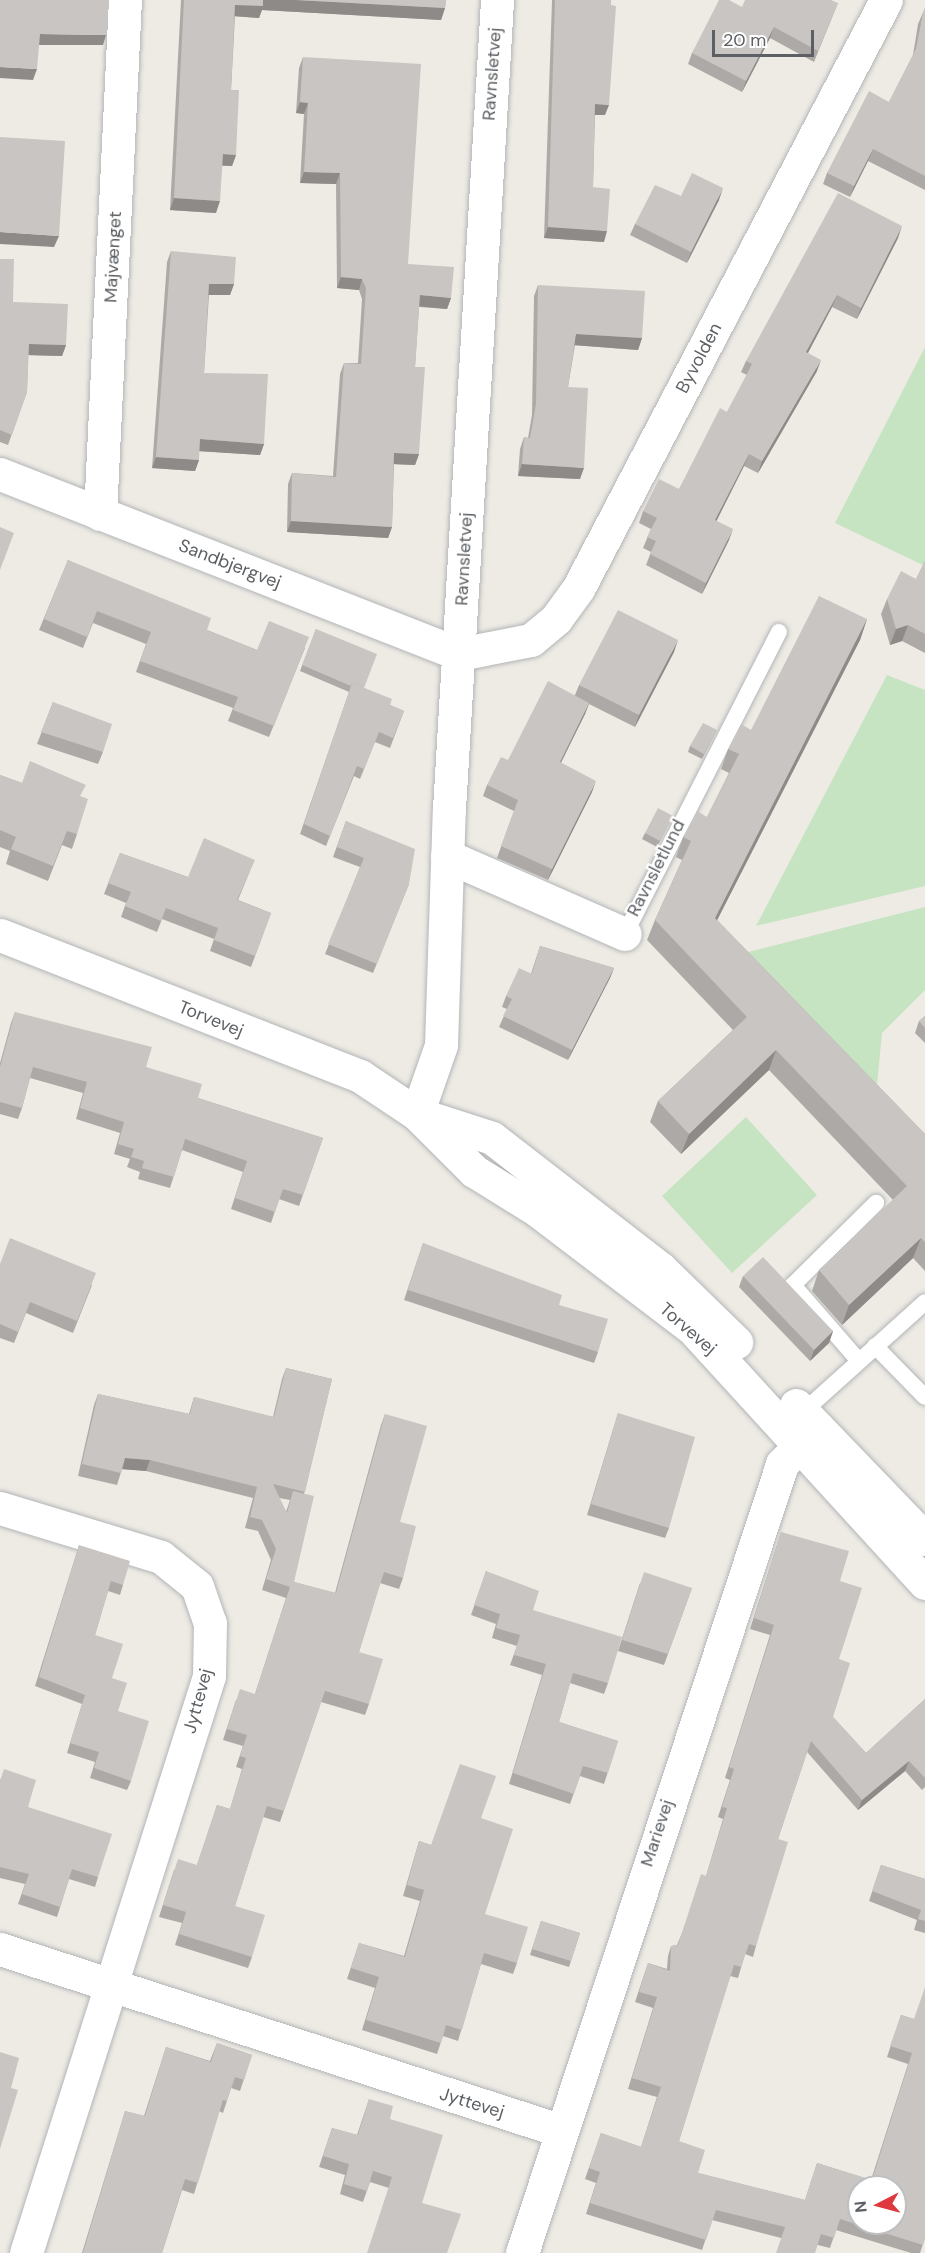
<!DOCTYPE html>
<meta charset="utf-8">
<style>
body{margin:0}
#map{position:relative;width:925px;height:2253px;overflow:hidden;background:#eeebe4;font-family:"DM Sans",sans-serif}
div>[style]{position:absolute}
.green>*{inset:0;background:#c6e4c2}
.roads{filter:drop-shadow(0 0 2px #b2b5b8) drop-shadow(0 0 2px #b2b5b8)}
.lane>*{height:16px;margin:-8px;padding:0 8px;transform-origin:8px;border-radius:8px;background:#fff}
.street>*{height:33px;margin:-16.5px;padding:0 16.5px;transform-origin:16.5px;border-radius:16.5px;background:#fff}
.secondary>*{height:33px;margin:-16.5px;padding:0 16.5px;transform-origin:16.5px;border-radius:16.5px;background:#fff}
.wall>*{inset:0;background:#ada9a7}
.shaded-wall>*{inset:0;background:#8d8a88}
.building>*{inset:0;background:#c9c5c2}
span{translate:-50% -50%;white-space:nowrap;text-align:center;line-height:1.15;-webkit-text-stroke:4.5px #fff;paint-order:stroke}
.street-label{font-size:18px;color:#5c6064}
.north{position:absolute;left:847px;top:2175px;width:60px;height:60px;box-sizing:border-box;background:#fff;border:2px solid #bebfc1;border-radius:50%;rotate:264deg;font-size:16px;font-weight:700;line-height:24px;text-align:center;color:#5c6064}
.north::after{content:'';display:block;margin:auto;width:21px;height:27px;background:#df393f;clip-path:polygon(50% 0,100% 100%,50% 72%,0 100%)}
.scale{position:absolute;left:712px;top:30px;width:102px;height:27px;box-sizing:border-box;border:3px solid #5c6064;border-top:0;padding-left:8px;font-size:18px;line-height:21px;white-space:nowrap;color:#5c6064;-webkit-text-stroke:4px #fff;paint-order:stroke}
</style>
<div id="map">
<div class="green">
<i style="clip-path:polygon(925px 347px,925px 566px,835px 523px)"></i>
<i style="clip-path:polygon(887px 675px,925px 690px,925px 886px,756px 926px)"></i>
<i style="clip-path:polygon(925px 907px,925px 990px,882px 1033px,877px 1085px,748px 952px)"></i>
<i style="clip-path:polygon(746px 1117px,817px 1195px,732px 1273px,662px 1196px)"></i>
</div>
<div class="roads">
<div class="lane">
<i style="left:625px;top:934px;width:339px;rotate:-63deg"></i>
<i style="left:875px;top:1346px;width:71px;rotate:45.6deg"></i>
<i style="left:859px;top:1361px;width:101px;rotate:-131deg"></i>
<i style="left:793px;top:1285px;width:117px;rotate:-44.7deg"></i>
<i style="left:803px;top:1412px;width:164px;rotate:-42deg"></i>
</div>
<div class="street">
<i style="left:0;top:474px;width:493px;rotate:21.4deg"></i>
<i style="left:459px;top:654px;width:73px;rotate:-11deg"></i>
<i style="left:531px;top:640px;width:33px;rotate:-40deg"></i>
<i style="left:556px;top:619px;width:39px;rotate:-54deg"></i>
<i style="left:579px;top:587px;width:662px;rotate:-62.39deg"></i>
<i style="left:100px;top:514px;width:515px;rotate:-87.22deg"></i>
<i style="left:447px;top:856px;width:194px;rotate:23.7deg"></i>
<i style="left:417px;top:1114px;width:73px;rotate:-70.8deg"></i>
<i style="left:441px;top:1045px;width:236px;rotate:-88.1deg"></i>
<i style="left:449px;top:809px;width:810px;rotate:-86.6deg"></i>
<i style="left:0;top:1508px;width:168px;rotate:16.9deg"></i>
<i style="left:161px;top:1557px;width:46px;rotate:38.9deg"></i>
<i style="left:197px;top:1586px;width:39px;rotate:71deg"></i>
<i style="left:210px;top:1623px;width:53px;rotate:91.1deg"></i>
<i style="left:209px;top:1676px;width:605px;rotate:107.6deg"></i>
<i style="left:0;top:1949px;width:588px;rotate:17.94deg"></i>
<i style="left:522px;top:2253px;width:831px;rotate:-71.76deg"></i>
<i style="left:782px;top:1464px;width:51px;rotate:-46.6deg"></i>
</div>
<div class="secondary">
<i style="left:0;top:935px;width:387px;rotate:21.4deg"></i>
<i style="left:360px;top:1076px;width:69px;rotate:33.7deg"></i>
<i style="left:417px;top:1114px;width:81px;rotate:45deg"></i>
<i style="left:474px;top:1171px;width:74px;rotate:31.8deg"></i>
<i style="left:537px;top:1210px;width:196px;rotate:37.3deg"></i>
<i style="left:693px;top:1329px;width:344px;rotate:47.6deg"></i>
<i style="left:424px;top:1116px;width:71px;rotate:17.9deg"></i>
<i style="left:492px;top:1138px;width:214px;rotate:37.8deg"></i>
<i style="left:661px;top:1269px;width:105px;rotate:44.2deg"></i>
<i style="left:796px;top:1405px;width:186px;rotate:46.1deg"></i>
</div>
</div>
<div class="wall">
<i style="clip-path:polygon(181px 0,446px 0,445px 8px,441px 20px,262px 10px,259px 18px,235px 16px,231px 90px,236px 155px,232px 166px,222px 166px,216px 213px,170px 210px)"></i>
<i style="clip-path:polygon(552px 0,611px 0,605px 115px,595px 115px,593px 187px,604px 242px,544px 238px)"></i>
<i style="clip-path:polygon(838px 3px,814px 62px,770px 38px,742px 92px,688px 64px,692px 53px,742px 7px)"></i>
<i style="clip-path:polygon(925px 8px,925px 190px,868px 161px,850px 197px,823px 184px,827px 173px,889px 102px,913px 55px,918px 24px)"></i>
<i style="clip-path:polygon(303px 57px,408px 264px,451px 298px,447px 309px,419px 307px,415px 367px,419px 454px,415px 465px,394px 464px,392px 527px,388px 538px,287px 532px,288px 484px,292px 473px,333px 476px,340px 374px,344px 363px,358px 363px,362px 299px,359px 290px,337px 288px,336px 184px,300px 183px,304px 114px,296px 113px,299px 68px)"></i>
<i style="clip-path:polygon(681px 196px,719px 200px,687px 263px,630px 235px,635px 224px)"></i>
<i style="clip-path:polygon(898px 238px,857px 319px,832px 307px,808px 353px,817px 371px,758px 473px,744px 466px,716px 521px,729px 540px,702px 594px,646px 565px,651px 552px,643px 548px,651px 529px,639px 523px,643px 511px,679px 489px,727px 412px,747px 375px,741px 372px,746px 361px)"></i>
<i style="clip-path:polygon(171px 251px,234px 284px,230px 295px,209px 295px,204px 373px,264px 444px,260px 455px,199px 451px,199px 460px,195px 471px,152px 468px,167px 262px)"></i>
<i style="clip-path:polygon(0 259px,13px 302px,66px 345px,62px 356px,28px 355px,27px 392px,8px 445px,0 442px)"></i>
<i style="clip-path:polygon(538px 285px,642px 338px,638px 350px,575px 345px,568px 387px,580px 479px,518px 476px,520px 449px,524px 437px,528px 438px,532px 415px,534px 296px)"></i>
<i style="clip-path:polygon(68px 560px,207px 630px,257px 650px,305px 648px,269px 737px,228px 721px,233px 708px,136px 672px,146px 644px,93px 623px,83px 648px,39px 630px)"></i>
<i style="clip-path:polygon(925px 561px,925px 653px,902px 641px,890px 645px,881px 614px,887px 599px,916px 579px)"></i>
<i style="clip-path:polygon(867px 619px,860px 640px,717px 920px,925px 1134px,925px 1271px,913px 1258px,842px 1325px,812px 1291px,819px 1270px,893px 1200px,769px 1070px,681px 1154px,650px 1122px,658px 1101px,733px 1030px,647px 940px,655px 920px,682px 860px,676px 857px,683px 837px,707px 817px,729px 773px,721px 769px,728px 749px,751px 730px)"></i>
<i style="clip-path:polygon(316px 629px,364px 688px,390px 705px,404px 711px,390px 748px,375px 742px,360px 779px,354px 776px,326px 846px,300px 834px,349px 692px,300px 671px)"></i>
<i style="clip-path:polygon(674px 652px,635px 727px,589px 704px,585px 714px,561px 763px,592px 792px,548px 880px,497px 858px,514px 811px,483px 796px,487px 785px,508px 760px,575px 695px,579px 685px)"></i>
<i style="clip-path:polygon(53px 702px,103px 752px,98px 764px,37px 744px)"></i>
<i style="clip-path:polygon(717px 730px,702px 759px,688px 752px,690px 746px)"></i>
<i style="clip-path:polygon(0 775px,22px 783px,81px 797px,77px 834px,72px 849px,62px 845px,48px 881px,6px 864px,10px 851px,0 847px)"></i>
<i style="clip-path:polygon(346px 821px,409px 884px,373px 973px,325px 954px,360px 867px,333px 857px)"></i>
<i style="clip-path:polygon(670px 822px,657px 847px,642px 839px,645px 833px)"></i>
<i style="clip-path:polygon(120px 853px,188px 877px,250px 871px,238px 900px,271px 913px,251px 967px,210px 951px,214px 939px,162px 919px,157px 932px,121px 917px,126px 903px,104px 894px)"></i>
<i style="clip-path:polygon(540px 946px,614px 968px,610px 978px,568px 1060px,499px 1027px,507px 1009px,502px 1007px,506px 996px,531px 974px)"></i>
<i style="clip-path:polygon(15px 1012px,146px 1067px,198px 1098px,323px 1138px,299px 1206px,279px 1199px,271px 1223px,231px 1209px,243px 1172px,182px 1150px,170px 1188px,138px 1179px,140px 1172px,127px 1167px,130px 1159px,114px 1154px,120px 1133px,76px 1119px,83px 1093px,30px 1078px,22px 1108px,18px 1119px,0 1114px,0 1063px,11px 1023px)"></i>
<i style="clip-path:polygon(925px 1016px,925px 1043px,915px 1033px,919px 1021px)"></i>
<i style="clip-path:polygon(423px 1243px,559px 1305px,598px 1352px,594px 1363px,404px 1300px)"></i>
<i style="clip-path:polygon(0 1264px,92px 1285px,73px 1333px,26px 1313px,14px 1343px,0 1338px)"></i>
<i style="clip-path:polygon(743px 1276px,833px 1331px,829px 1343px,810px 1361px,739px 1287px)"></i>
<i style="clip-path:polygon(evenodd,286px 1368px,332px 1379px,304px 1494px,294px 1582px,335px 1593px,381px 1425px,385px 1414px,400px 1522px,403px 1578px,399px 1589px,380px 1583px,359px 1652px,369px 1704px,365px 1715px,321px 1702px,280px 1822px,263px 1817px,235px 1906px,252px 1957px,248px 1968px,175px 1945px,182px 1923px,159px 1917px,174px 1870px,197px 1865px,217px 1805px,230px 1809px,242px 1769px,236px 1767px,243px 1746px,223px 1740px,236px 1700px,255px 1694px,286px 1598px,262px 1590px,271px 1560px,258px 1531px,245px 1528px,253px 1498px,146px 1471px,122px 1469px,117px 1485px,78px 1476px,94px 1405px,98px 1394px,189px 1414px,194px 1397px,273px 1417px,282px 1379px,286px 1368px,279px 1498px,290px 1500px,286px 1512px,279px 1498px)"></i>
<i style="clip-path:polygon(618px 1413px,669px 1528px,665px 1538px,587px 1515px)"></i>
<i style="clip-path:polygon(781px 1532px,840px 1581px,839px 1659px,833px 1717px,866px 1753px,925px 1699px,925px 1787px,922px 1790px,905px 1771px,858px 1810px,807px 1752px,778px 1839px,756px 1946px,753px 1957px,745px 1954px,738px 1978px,730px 1976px,679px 2141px,698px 2173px,805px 2200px,817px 2163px,871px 2180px,908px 2064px,887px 2057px,901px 2015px,914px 2019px,925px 2238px,920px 2253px,911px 2253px,836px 2230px,830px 2248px,818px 2245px,781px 2238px,712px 2220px,702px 2250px,586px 2214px,596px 2183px,585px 2179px,601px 2133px,641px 2147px,657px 2097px,628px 2089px,653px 2008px,635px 2002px,648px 1963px,667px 1969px,668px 1956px,671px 1946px,677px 1945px,706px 1876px,723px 1819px,718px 1817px,730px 1780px,725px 1778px,770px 1635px,750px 1629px)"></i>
<i style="clip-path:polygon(79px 1545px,123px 1585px,120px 1595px,108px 1591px,95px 1635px,112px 1678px,131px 1781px,127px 1790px,90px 1778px,95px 1762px,67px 1753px,82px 1704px,35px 1686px)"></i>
<i style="clip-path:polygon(486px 1571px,533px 1610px,608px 1683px,604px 1694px,570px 1683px,559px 1722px,618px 1741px,604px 1784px,580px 1776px,570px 1804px,509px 1784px,542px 1675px,510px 1665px,517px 1646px,492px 1638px,496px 1624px,471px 1615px)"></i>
<i style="clip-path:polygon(640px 1583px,692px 1588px,664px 1665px,618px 1651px)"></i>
<i style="clip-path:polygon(0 1779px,98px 1877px,95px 1887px,69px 1879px,57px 1917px,18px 1904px,25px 1884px,0 1878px)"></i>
<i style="clip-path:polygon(481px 1818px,485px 1914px,517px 1963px,513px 1974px,481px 1964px,458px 2041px,443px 2036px,437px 2054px,362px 2030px,375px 1988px,347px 1979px,359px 1943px,404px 1956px,420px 1901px,403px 1896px,419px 1841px,431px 1845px)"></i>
<i style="clip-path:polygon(881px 1865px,925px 1879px,925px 1933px,914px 1930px,917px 1920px,869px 1901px)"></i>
<i style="clip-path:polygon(541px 1921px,580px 1933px,569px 1967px,530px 1955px)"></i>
<i style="clip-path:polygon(217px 2043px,252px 2055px,240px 2091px,231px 2088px,223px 2113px,219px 2111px,194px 2194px,182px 2190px,162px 2253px,82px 2253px,125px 2111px,144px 2116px,166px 2047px,210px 2061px)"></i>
<i style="clip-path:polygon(369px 2099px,390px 2119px,422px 2203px,447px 2253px,389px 2188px,370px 2182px,363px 2202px,340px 2194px,345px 2175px,319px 2167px,332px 2128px,357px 2135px)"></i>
</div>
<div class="shaded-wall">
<i style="clip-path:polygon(263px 0,296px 0,445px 8px,441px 20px,262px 10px,259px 18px,231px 16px,235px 5px)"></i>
<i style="clip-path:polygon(774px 27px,770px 38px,742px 92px,746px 81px)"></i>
<i style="clip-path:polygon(40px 34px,106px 35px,103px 45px,36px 45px)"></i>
<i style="clip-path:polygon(0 67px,37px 69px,33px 80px,0 78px)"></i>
<i style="clip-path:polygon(300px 102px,308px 103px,304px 114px,296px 113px)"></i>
<i style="clip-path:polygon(595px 104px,609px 105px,605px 115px,591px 115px)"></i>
<i style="clip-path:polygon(873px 149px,868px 161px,850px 197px,854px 186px)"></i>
<i style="clip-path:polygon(223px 154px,236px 155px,232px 166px,219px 165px)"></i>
<i style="clip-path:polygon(304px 172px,340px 173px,336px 184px,300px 183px)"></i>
<i style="clip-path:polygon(723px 188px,719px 200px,687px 263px,691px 252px)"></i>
<i style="clip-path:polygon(174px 198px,220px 201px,216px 213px,170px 210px)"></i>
<i style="clip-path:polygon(902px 226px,898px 238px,857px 319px,861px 308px)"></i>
<i style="clip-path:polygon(548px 227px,607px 231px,604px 242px,544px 238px)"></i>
<i style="clip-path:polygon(0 232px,59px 236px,54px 247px,0 244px)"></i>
<i style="clip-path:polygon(341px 277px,362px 279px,359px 290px,337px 288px)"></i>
<i style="clip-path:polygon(209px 284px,234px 284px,230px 295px,205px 295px)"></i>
<i style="clip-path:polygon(420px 295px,451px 298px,447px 309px,416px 306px)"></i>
<i style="clip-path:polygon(837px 295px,832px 307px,802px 364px,806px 352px)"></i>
<i style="clip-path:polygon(576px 334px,642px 338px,638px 350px,572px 345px)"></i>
<i style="clip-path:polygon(29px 344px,66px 345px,62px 356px,25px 355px)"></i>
<i style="clip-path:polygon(821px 360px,817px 371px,758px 473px,762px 461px)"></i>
<i style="clip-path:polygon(200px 439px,264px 444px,260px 455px,196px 451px)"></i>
<i style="clip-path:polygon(394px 453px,419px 454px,415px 465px,390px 464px)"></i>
<i style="clip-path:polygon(749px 454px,744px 466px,711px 532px,715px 520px)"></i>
<i style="clip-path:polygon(156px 457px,199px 460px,195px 471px,152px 468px)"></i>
<i style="clip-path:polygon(522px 464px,584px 468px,580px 479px,518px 476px)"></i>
<i style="clip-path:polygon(291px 521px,392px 527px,388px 538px,287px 532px)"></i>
<i style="clip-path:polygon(733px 529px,729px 540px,702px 594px,706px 583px)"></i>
<i style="clip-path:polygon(867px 619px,860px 640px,708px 938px,715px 918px)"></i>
<i style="clip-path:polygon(908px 625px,902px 641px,890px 645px,896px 629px)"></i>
<i style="clip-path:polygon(678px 640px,674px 652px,635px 727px,639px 715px)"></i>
<i style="clip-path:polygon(589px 703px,585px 714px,555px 774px,560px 762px)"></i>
<i style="clip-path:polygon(596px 781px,592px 792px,548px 880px,552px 869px)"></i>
<i style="clip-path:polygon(614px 968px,610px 978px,568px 1060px,572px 1050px)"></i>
<i style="clip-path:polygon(776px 1050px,769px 1070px,681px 1154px,689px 1134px)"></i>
<i style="clip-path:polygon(921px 1238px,913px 1258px,842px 1325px,849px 1305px)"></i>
<i style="clip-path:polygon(833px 1331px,829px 1343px,810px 1361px,814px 1350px)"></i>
<i style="clip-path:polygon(125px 1458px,150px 1460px,146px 1471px,121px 1469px)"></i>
<i style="clip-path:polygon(909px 1761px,905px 1771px,858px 1810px,862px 1800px)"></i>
</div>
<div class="building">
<i style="clip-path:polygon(0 0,109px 0,106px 35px,40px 34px,37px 69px,0 67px)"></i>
<i style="clip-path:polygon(184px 0,263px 0,263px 6px,235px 5px,231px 90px,239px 90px,236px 155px,223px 154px,220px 201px,174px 198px)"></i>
<i style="clip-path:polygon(296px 0,446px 0,445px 8px)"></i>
<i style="clip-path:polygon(555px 0,611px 0,611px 5px,616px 6px,609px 105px,595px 104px,593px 187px,610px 189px,607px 231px,548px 227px)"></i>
<i style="clip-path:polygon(719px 0,729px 0,742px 7px,745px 0,831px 0,838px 3px,818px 51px,774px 27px,746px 81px,692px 53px)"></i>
<i style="clip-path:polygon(925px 8px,925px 176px,873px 149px,854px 186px,827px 173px,869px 91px,889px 102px,916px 49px,923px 13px)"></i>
<i style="clip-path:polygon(303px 57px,421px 64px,408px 264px,454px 267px,451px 298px,420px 295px,415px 367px,425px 367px,419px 454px,394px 453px,392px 527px,291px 521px,292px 473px,336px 477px,344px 363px,361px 364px,366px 288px,362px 279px,341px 277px,340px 173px,304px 172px,308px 103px,300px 102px)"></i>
<i style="clip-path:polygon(0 137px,65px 141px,59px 236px,0 232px)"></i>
<i style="clip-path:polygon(692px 173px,723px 188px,691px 252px,635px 224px,655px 185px,681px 196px)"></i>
<i style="clip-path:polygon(838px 193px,902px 226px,861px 308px,837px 295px,806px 352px,821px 360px,762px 461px,749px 454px,715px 520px,733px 529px,706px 583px,650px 554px,656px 541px,647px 537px,657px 518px,643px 511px,659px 479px,679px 489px,720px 408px,727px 412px,752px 364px,746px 361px)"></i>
<i style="clip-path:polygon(171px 251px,236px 257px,234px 284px,209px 284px,204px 373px,268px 374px,264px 444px,200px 439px,199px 460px,156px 457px)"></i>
<i style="clip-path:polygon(0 259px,14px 259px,13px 302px,68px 304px,66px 345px,29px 344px,27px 392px,12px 435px,0 430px)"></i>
<i style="clip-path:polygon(538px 285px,645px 291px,642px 338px,576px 334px,568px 387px,588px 388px,584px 468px,522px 464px,524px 437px,530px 438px,536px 404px)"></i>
<i style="clip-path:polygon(0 527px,14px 533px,0 570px)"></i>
<i style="clip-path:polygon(68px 560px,211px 618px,207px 630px,257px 650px,269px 621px,309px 637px,274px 726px,233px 710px,238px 697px,140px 661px,151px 632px,97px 611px,87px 637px,44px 619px)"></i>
<i style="clip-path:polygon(925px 561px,925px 634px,908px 625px,896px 629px,887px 599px,901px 571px,916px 579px)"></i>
<i style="clip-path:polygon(819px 596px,867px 619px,715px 918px,925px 1134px,925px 1242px,921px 1238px,849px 1305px,819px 1270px,907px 1186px,776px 1050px,689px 1134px,658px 1101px,747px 1017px,655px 920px,691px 841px,683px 837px,697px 811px,707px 817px,739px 754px,728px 749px,741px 724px,751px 730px)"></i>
<i style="clip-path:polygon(618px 610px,678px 640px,639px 715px,579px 685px)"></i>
<i style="clip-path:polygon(316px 629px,377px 654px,364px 688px,352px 683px,351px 686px,302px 665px)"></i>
<i style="clip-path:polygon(548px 681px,589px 703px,560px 762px,596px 781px,552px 869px,501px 846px,518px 800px,487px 785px,501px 757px,508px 760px)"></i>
<i style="clip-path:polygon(352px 683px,392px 699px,390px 705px,404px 711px,393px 738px,379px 732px,364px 769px,357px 766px,330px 836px,304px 824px)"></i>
<i style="clip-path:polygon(53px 702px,112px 724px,103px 752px,41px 732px)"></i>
<i style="clip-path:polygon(703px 723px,717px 730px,704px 754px,690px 746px)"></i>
<i style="clip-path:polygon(30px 761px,86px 785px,80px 796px,88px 799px,77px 834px,67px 831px,53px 866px,11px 849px,16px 837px,0 830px,0 775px,22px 783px)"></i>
<i style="clip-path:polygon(658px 808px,673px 816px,660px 841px,645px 833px)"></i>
<i style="clip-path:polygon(346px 821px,415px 849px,409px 884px,377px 964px,328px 944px,364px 858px,337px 847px)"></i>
<i style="clip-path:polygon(204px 838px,255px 860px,237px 900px,271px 913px,255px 956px,214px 940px,218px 928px,166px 908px,161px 921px,125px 906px,131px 892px,108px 883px,120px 853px,188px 877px)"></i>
<i style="clip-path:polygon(540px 946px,614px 968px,572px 1050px,503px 1016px,512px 999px,506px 996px,519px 968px,532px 974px)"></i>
<i style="clip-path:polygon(15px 1012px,152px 1047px,146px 1067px,202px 1084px,198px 1098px,323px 1138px,303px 1195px,283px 1189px,275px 1212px,235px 1198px,247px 1161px,185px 1139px,174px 1177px,142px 1168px,144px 1161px,131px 1157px,134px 1149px,118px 1144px,124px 1122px,80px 1108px,87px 1082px,33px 1067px,22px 1108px,0 1102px,0 1067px)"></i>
<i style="clip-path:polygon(925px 1016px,925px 1028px,919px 1021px)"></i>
<i style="clip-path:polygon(10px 1238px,96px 1273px,77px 1321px,30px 1302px,18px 1332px,0 1324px,0 1264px)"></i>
<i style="clip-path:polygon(423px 1243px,562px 1295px,559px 1305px,608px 1319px,598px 1352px,408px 1290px)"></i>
<i style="clip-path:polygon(763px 1257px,833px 1331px,814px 1350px,743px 1276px)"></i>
<i style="clip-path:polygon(286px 1368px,332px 1379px,305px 1492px,273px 1484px,287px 1513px,293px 1491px,314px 1496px,294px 1582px,336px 1593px,385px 1414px,427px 1426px,400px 1522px,416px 1526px,403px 1578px,384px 1572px,359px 1652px,383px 1659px,369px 1704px,325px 1691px,284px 1811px,267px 1806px,235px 1906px,265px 1915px,252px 1957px,179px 1934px,186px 1912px,163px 1905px,178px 1859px,197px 1865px,217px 1805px,230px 1809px,246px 1758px,240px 1756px,247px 1735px,227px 1729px,240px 1689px,255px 1694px,290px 1587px,266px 1579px,276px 1549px,262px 1520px,250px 1517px,257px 1487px,150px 1460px,125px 1458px,121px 1473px,82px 1464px,98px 1394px,190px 1414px,194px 1397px,274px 1417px)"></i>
<i style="clip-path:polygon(618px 1413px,695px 1437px,669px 1528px,591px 1504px)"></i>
<i style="clip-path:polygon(evenodd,781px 1532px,849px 1551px,840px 1581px,862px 1588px,839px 1659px,850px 1663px,833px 1717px,866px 1753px,925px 1699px,925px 1778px,909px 1761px,862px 1800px,811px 1741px,778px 1839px,788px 1842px,756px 1946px,749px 1944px,741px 1967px,734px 1965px,679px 2141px,705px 2150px,698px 2173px,805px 2200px,817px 2163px,872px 2180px,912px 2053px,890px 2046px,901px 2015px,914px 2019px,925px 1987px,925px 2238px,923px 2245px,840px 2219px,834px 2238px,821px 2234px,815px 2253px,776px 2253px,785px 2227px,716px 2210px,706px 2240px,590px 2203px,600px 2172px,589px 2168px,601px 2133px,641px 2147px,661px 2087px,632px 2078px,657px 1997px,639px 1992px,648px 1963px,670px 1971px,671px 1946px,678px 1945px,701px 1874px,706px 1876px,727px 1808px,722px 1807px,734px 1769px,729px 1767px,774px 1625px,754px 1618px,781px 1532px,859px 2187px,895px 2187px,895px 2223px,859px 2223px,859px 2187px)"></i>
<i style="clip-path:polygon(79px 1545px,130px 1561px,123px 1585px,111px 1581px,95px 1635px,123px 1644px,112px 1678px,127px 1683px,118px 1711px,149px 1721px,131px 1781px,94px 1768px,99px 1752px,70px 1743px,85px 1695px,39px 1677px)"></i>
<i style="clip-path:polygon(486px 1571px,539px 1591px,533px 1610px,622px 1637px,608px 1683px,573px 1673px,559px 1722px,618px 1741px,608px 1773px,583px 1766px,574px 1794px,513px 1773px,546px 1664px,514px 1655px,520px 1635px,496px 1628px,500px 1614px,474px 1605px)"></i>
<i style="clip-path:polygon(644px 1572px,692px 1588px,668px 1654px,622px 1640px)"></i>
<i style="clip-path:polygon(460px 1764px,496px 1776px,481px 1818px,513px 1829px,485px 1914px,528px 1927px,517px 1963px,484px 1953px,462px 2030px,446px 2025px,441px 2043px,366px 2020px,379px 1977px,351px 1968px,359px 1943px,405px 1957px,424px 1890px,407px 1885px,419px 1841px,431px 1845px)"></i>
<i style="clip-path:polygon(4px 1769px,36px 1780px,28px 1807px,112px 1834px,98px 1877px,72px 1869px,60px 1907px,22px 1894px,29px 1874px,0 1867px,0 1781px)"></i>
<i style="clip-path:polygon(881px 1865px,925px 1879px,925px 1921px,918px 1919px,921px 1910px,872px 1891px)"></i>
<i style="clip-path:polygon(541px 1921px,580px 1933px,571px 1961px,532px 1949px)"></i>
<i style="clip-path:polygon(217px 2043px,252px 2055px,244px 2080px,235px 2077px,227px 2101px,223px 2100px,198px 2183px,185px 2179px,162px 2253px,83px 2253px,125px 2111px,145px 2116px,166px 2047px,211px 2062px)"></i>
<i style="clip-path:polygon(0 2052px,19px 2058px,11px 2088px,18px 2090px,0 2149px)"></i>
<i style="clip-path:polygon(369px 2099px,393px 2106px,390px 2119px,443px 2135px,422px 2203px,461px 2214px,447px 2253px,367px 2253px,392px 2177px,373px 2171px,367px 2191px,344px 2184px,349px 2164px,323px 2156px,332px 2128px,358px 2135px)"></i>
</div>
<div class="street-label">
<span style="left:492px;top:74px;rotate:-86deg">Ravnsletvej</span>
<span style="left:113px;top:257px;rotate:-87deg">Majvænget</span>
<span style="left:699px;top:358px;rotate:-62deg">Byvolden</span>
<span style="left:464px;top:559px;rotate:-87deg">Ravnsletvej</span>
<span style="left:230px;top:564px;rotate:21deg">Sandbjergvej</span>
<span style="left:656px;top:868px;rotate:-63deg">Ravnsletlund</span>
<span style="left:211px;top:1019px;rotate:22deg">Torvevej</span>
<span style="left:688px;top:1329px;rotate:41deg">Torvevej</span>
<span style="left:198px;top:1701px;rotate:-75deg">Jyttevej</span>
<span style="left:657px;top:1833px;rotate:-72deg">Marievej</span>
<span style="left:472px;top:2103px;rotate:17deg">Jyttevej</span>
</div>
<div class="north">N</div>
<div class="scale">20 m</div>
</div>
